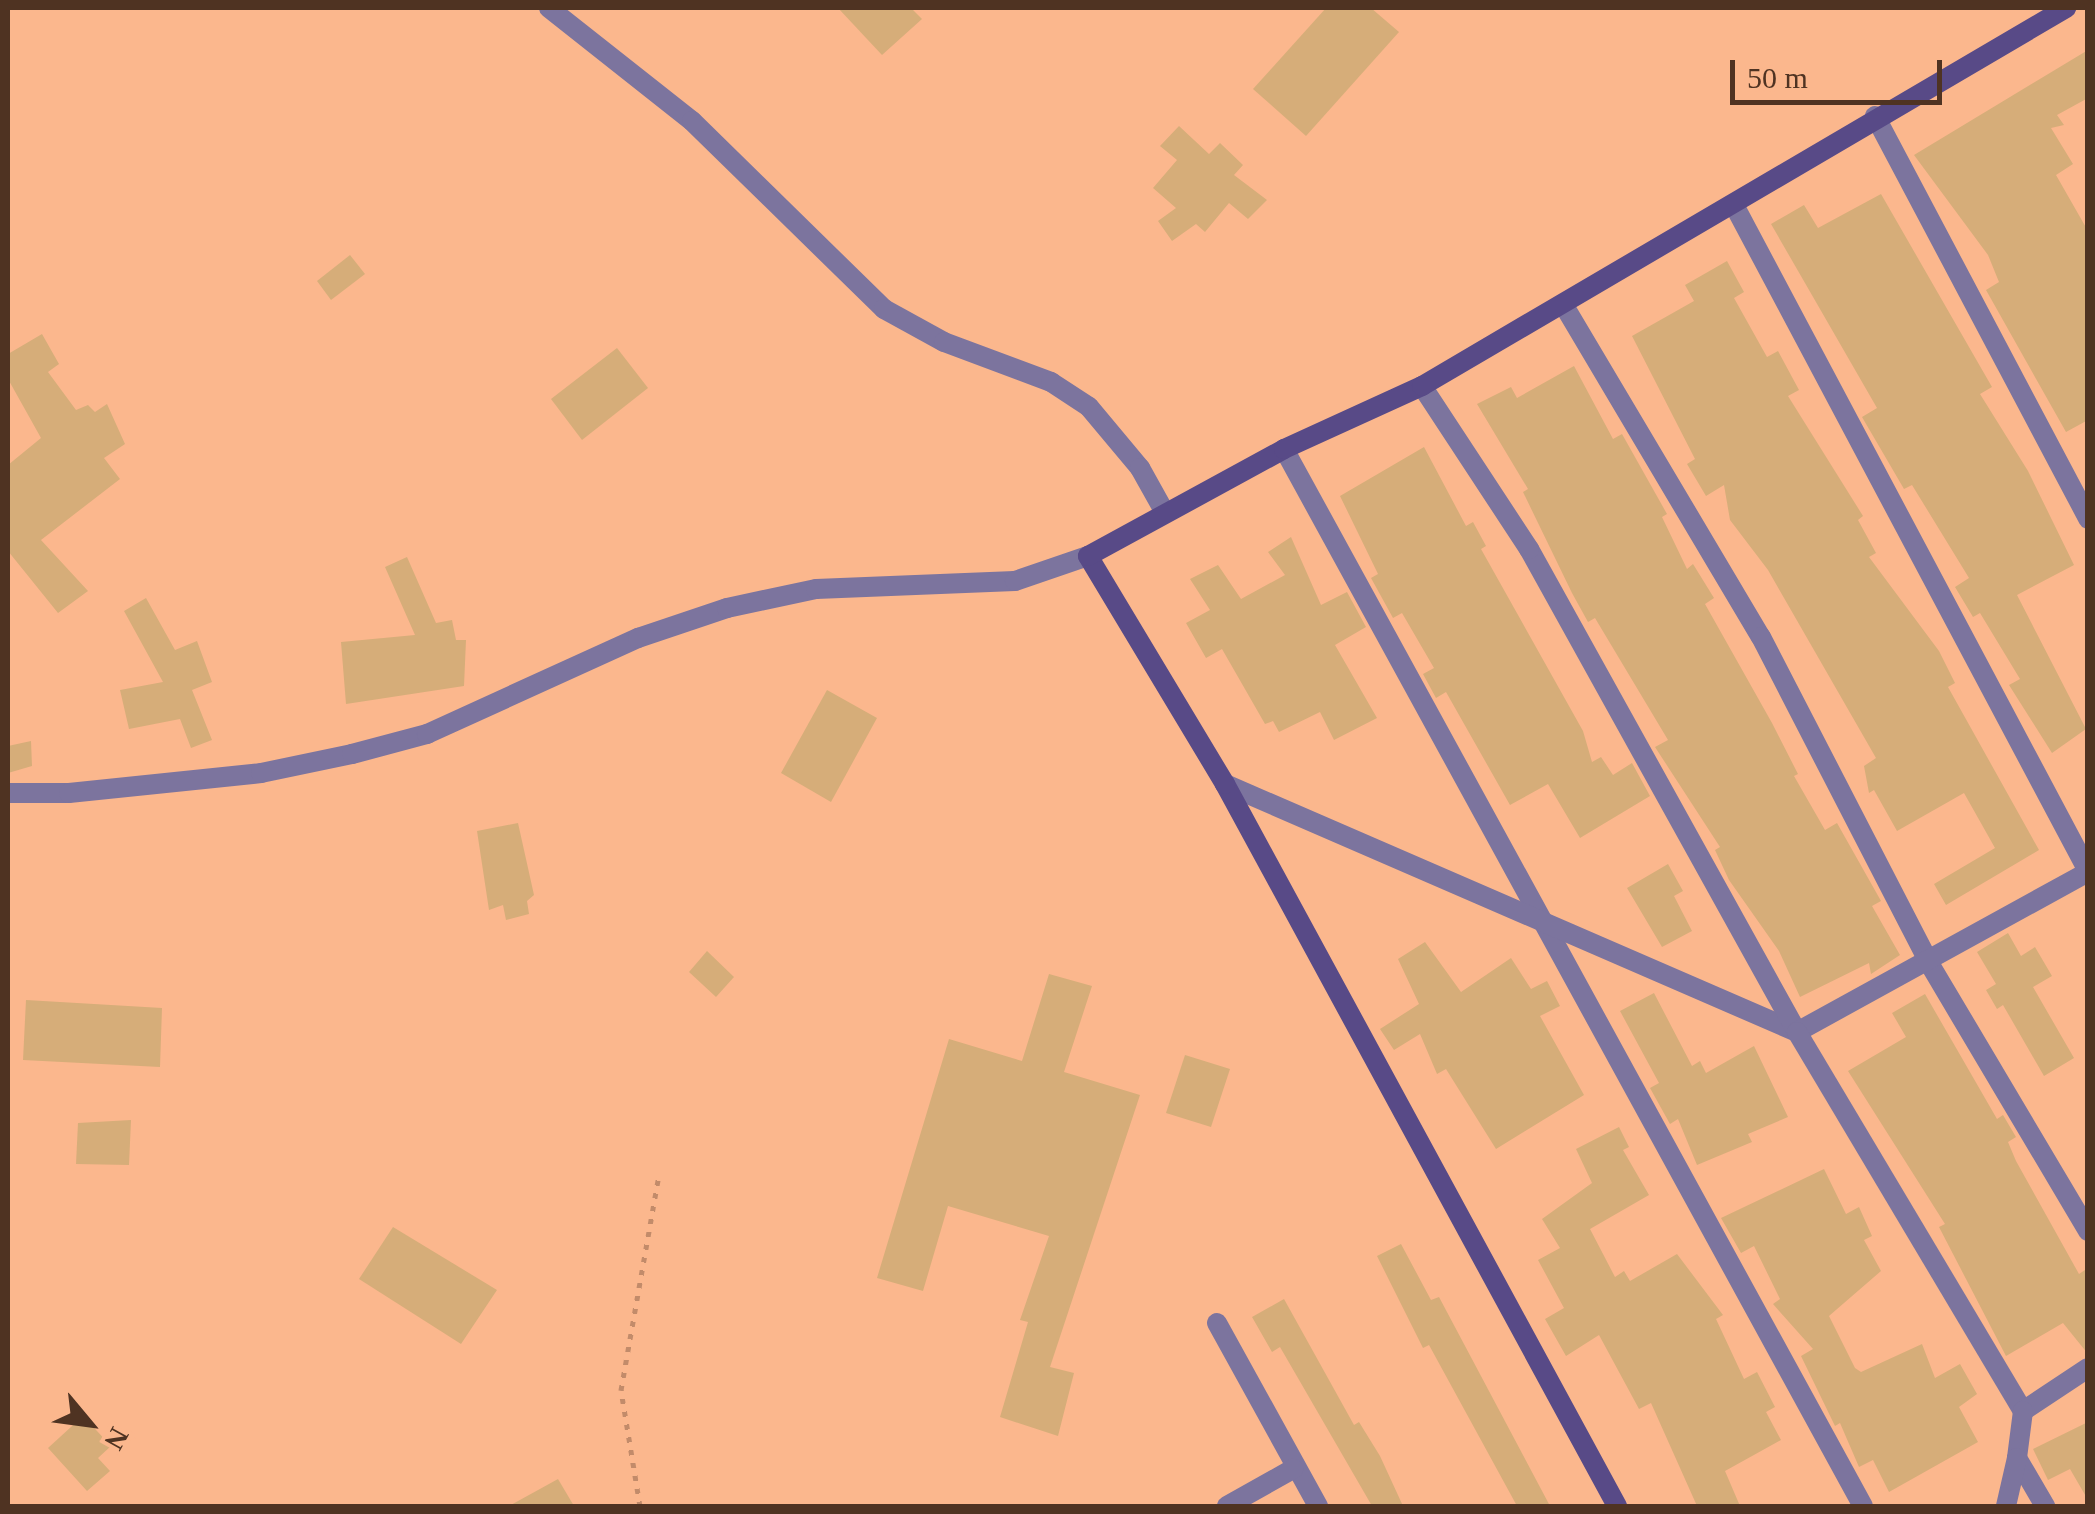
<!DOCTYPE html>
<style>
body{margin:0}
#map{position:relative;width:2095px;height:1514px;overflow:hidden;background:#fbb78d;font-family:"Times New Roman",serif}
div>[style]{position:absolute}
.building>*{inset:0;background:#d6ad79}
.path>*{height:5px;margin-top:-2.5px;transform-origin:0;background:repeating-linear-gradient(90deg,#c28b6a 0 5px,transparent 0 13px)}
.street>*{height:20px;margin:-10px;padding:0 10px;transform-origin:10px;border-radius:10px;background:#7c749e}
.secondary>*{height:20px;margin:-10px;padding:0 10px;transform-origin:10px;border-radius:10px;background:#584a87}
span{translate:-50% -50%;white-space:nowrap;text-align:center;line-height:1.15;-webkit-text-stroke:10px #fbb78d;paint-order:stroke}
.frame{position:absolute;inset:0;border:10px solid #4f3322;pointer-events:none}
.north{position:absolute;left:40px;top:1374px;width:100px;height:100px;-webkit-text-stroke:8px #fbb78d;paint-order:stroke;rotate:119deg;font-size:28px;font-weight:700;line-height:40px;text-align:center;color:#4f3322}
.north::after{content:'';display:block;margin:auto;width:35px;height:45px;background:#4f3322;clip-path:polygon(50% 0,100% 100%,50% 72%,0 100%)}
.scale{position:absolute;left:1730px;top:60px;width:212px;height:45px;box-sizing:border-box;border:5px solid #4f3322;border-top:0;padding-left:12px;font-size:30px;line-height:35px;white-space:nowrap;color:#4f3322;-webkit-text-stroke:8px #fbb78d;paint-order:stroke}
</style>
<div id="map">
<div class="building">
<i style="clip-path:polygon(838px 8px,911px 8px,922px 19px,882px 55px)"></i>
<i style="clip-path:polygon(1326px 8px,1371px 8px,1399px 32px,1306px 136px,1253px 89px)"></i>
<i style="clip-path:polygon(2088px 50px,2088px 98px,2057px 115px,2064px 125px,2051px 128px,2073px 164px,2056px 175px,2088px 231px,2088px 420px,2066px 432px,1986px 290px,1999px 282px,1988px 255px,1914px 155px)"></i>
<i style="clip-path:polygon(1179px 126px,1209px 154px,1220px 143px,1243px 165px,1234px 175px,1267px 200px,1248px 219px,1229px 203px,1205px 232px,1196px 224px,1172px 241px,1158px 221px,1176px 208px,1153px 188px,1177px 160px,1160px 146px)"></i>
<i style="clip-path:polygon(1881px 194px,1992px 387px,1980px 394px,2028px 471px,2074px 565px,2017px 595px,2086px 729px,2052px 753px,2009px 685px,2020px 679px,1980px 613px,1973px 617px,1955px 587px,1969px 578px,1912px 485px,1904px 489px,1862px 417px,1877px 408px,1771px 224px,1804px 205px,1818px 228px)"></i>
<i style="clip-path:polygon(350px 255px,365px 274px,331px 300px,317px 281px)"></i>
<i style="clip-path:polygon(1727px 261px,1744px 292px,1734px 298px,1767px 357px,1778px 351px,1799px 390px,1788px 396px,1863px 516px,1858px 520px,1876px 553px,1869px 557px,1939px 651px,1955px 683px,1948px 687px,2039px 850px,1946px 905px,1934px 884px,1995px 848px,1964px 793px,1897px 831px,1874px 790px,1869px 793px,1864px 766px,1876px 758px,1768px 570px,1730px 520px,1724px 485px,1706px 496px,1687px 464px,1695px 459px,1632px 336px,1694px 301px,1685px 285px)"></i>
<i style="clip-path:polygon(42px 334px,59px 364px,48px 372px,76px 410px,88px 405px,95px 412px,107px 404px,125px 444px,104px 458px,120px 479px,41px 540px,88px 591px,58px 613px,8px 551px,8px 465px,41px 438px,8px 379px,8px 354px)"></i>
<i style="clip-path:polygon(617px 348px,648px 388px,582px 440px,551px 399px)"></i>
<i style="clip-path:polygon(1574px 366px,1613px 439px,1622px 434px,1667px 514px,1662px 517px,1687px 569px,1693px 564px,1714px 598px,1705px 604px,1772px 723px,1798px 774px,1794px 776px,1825px 830px,1837px 823px,1881px 901px,1872px 906px,1900px 955px,1871px 974px,1869px 963px,1800px 997px,1779px 951px,1729px 880px,1715px 850px,1720px 847px,1655px 747px,1668px 740px,1595px 618px,1588px 622px,1572px 593px,1523px 492px,1528px 489px,1477px 404px,1511px 387px,1517px 398px)"></i>
<i style="clip-path:polygon(1424px 447px,1466px 526px,1473px 522px,1486px 546px,1481px 549px,1583px 731px,1592px 762px,1601px 757px,1613px 775px,1632px 763px,1650px 796px,1580px 838px,1548px 784px,1510px 805px,1446px 692px,1436px 698px,1423px 674px,1434px 668px,1402px 613px,1393px 618px,1371px 578px,1378px 574px,1340px 496px)"></i>
<i style="clip-path:polygon(1291px 537px,1321px 605px,1347px 592px,1366px 627px,1335px 645px,1377px 718px,1334px 740px,1320px 712px,1279px 732px,1273px 721px,1265px 724px,1222px 649px,1206px 658px,1186px 623px,1210px 610px,1190px 579px,1218px 565px,1241px 599px,1285px 575px,1268px 552px)"></i>
<i style="clip-path:polygon(407px 557px,436px 623px,452px 620px,456px 640px,466px 640px,464px 686px,346px 704px,341px 642px,415px 635px,385px 567px)"></i>
<i style="clip-path:polygon(146px 598px,175px 650px,197px 641px,212px 682px,192px 690px,212px 740px,191px 748px,180px 719px,129px 729px,120px 690px,163px 682px,124px 611px)"></i>
<i style="clip-path:polygon(827px 690px,877px 718px,831px 802px,781px 773px)"></i>
<i style="clip-path:polygon(31px 741px,32px 766px,8px 773px,8px 746px)"></i>
<i style="clip-path:polygon(518px 823px,534px 895px,527px 901px,529px 914px,506px 920px,503px 905px,489px 910px,477px 831px)"></i>
<i style="clip-path:polygon(1668px 864px,1683px 891px,1674px 896px,1692px 931px,1662px 947px,1627px 888px)"></i>
<i style="clip-path:polygon(2008px 933px,2021px 956px,2035px 947px,2052px 976px,2033px 987px,2074px 1058px,2044px 1076px,2003px 1005px,1997px 1009px,1986px 990px,1996px 984px,1977px 952px)"></i>
<i style="clip-path:polygon(1425px 942px,1461px 992px,1511px 958px,1531px 989px,1547px 981px,1560px 1006px,1540px 1016px,1584px 1095px,1496px 1149px,1446px 1069px,1437px 1074px,1420px 1034px,1394px 1050px,1380px 1029px,1419px 1004px,1398px 959px)"></i>
<i style="clip-path:polygon(707px 951px,734px 977px,716px 997px,689px 972px)"></i>
<i style="clip-path:polygon(1049px 974px,1092px 986px,1064px 1072px,1140px 1095px,1050px 1367px,1074px 1373px,1058px 1436px,1000px 1417px,1028px 1322px,1020px 1320px,1049px 1236px,948px 1206px,923px 1291px,877px 1278px,949px 1039px,1022px 1061px)"></i>
<i style="clip-path:polygon(1654px 993px,1692px 1066px,1700px 1061px,1706px 1073px,1754px 1046px,1788px 1117px,1748px 1134px,1752px 1142px,1697px 1165px,1678px 1119px,1670px 1124px,1650px 1088px,1659px 1083px,1620px 1011px)"></i>
<i style="clip-path:polygon(1925px 994px,1997px 1119px,2003px 1115px,2016px 1137px,2008px 1142px,2016px 1161px,2079px 1274px,2088px 1268px,2088px 1354px,2063px 1323px,2006px 1356px,1939px 1227px,1945px 1224px,1848px 1071px,1906px 1037px,1892px 1013px)"></i>
<i style="clip-path:polygon(26px 1000px,162px 1008px,160px 1067px,23px 1060px)"></i>
<i style="clip-path:polygon(1185px 1055px,1230px 1069px,1211px 1127px,1166px 1113px)"></i>
<i style="clip-path:polygon(131px 1120px,129px 1165px,76px 1164px,78px 1123px)"></i>
<i style="clip-path:polygon(1619px 1127px,1629px 1147px,1623px 1150px,1649px 1195px,1590px 1229px,1615px 1277px,1624px 1271px,1630px 1281px,1677px 1254px,1723px 1315px,1716px 1319px,1744px 1379px,1757px 1372px,1775px 1407px,1766px 1412px,1781px 1440px,1725px 1471px,1740px 1506px,1697px 1506px,1651px 1403px,1639px 1409px,1599px 1335px,1566px 1356px,1545px 1319px,1564px 1308px,1538px 1260px,1560px 1248px,1542px 1219px,1592px 1183px,1576px 1149px)"></i>
<i style="clip-path:polygon(1824px 1169px,1846px 1214px,1859px 1207px,1872px 1236px,1864px 1240px,1881px 1271px,1829px 1316px,1855px 1368px,1861px 1372px,1922px 1344px,1935px 1378px,1960px 1364px,1977px 1394px,1959px 1407px,1978px 1442px,1889px 1492px,1873px 1460px,1859px 1467px,1840px 1423px,1835px 1426px,1801px 1356px,1813px 1349px,1773px 1304px,1780px 1299px,1754px 1246px,1741px 1253px,1721px 1218px)"></i>
<i style="clip-path:polygon(393px 1227px,497px 1290px,461px 1344px,359px 1279px)"></i>
<i style="clip-path:polygon(1401px 1244px,1431px 1300px,1439px 1297px,1550px 1506px,1517px 1506px,1429px 1345px,1423px 1348px,1377px 1256px)"></i>
<i style="clip-path:polygon(1284px 1299px,1354px 1425px,1359px 1422px,1380px 1456px,1403px 1506px,1372px 1506px,1280px 1347px,1272px 1352px,1252px 1317px)"></i>
<i style="clip-path:polygon(83px 1416px,111px 1446px,98px 1458px,110px 1471px,87px 1491px,48px 1448px)"></i>
<i style="clip-path:polygon(2088px 1422px,2088px 1500px,2070px 1469px,2048px 1480px,2033px 1449px)"></i>
<i style="clip-path:polygon(558px 1479px,574px 1506px,509px 1506px)"></i>
</div>
<div class="path">
<i style="left:640px;top:1506px;width:118px;rotate:-99.3deg"></i>
<i style="left:621px;top:1390px;width:218px;rotate:-80deg"></i>
</div>
<div class="street">
<i style="left:549px;top:8px;width:182px;rotate:38.3deg"></i>
<i style="left:692px;top:121px;width:269px;rotate:44.4deg"></i>
<i style="left:884px;top:309px;width:68px;rotate:28.8deg"></i>
<i style="left:944px;top:342px;width:114px;rotate:20.5deg"></i>
<i style="left:1051px;top:382px;width:45px;rotate:33.3deg"></i>
<i style="left:1089px;top:407px;width:80px;rotate:50.1deg"></i>
<i style="left:1140px;top:468px;width:49px;rotate:60.8deg"></i>
<i style="left:1875px;top:116px;width:456px;rotate:62.1deg"></i>
<i style="left:1734px;top:205px;width:754px;rotate:62.01deg"></i>
<i style="left:1563px;top:304px;width:387px;rotate:59.3deg"></i>
<i style="left:1761px;top:637px;width:367px;rotate:62.7deg"></i>
<i style="left:1929px;top:963px;width:312px;rotate:59.3deg"></i>
<i style="left:1284px;top:449px;width:1205px;rotate:61.29deg"></i>
<i style="left:1225px;top:784px;width:623px;rotate:23.44deg"></i>
<i style="left:1797px;top:1032px;width:552px;rotate:-119.02deg"></i>
<i style="left:1529px;top:549px;width:195px;rotate:-123.3deg"></i>
<i style="left:8px;top:793px;width:61px"></i>
<i style="left:69px;top:793px;width:193px;rotate:-5.9deg"></i>
<i style="left:261px;top:773px;width:93px;rotate:-11.8deg"></i>
<i style="left:352px;top:754px;width:78px;rotate:-14.9deg"></i>
<i style="left:427px;top:734px;width:232px;rotate:-24.5deg"></i>
<i style="left:638px;top:638px;width:94px;rotate:-18.6deg"></i>
<i style="left:727px;top:608px;width:91px;rotate:-12.1deg"></i>
<i style="left:816px;top:589px;width:199px;rotate:-2.3deg"></i>
<i style="left:1015px;top:581px;width:77px;rotate:-18.9deg"></i>
<i style="left:2088px;top:872px;width:332px;rotate:151.2deg"></i>
<i style="left:1797px;top:1032px;width:441px;rotate:59.2deg"></i>
<i style="left:2023px;top:1411px;width:78px;rotate:-33.5deg"></i>
<i style="left:1217px;top:1323px;width:209px;rotate:61.1deg"></i>
<i style="left:2023px;top:1411px;width:47px;rotate:97.3deg"></i>
<i style="left:2017px;top:1458px;width:56px;rotate:59.7deg"></i>
<i style="left:1227px;top:1506px;width:76px;rotate:-29.3deg"></i>
<i style="left:2006px;top:1506px;width:49px;rotate:-77.1deg"></i>
</div>
<div class="secondary">
<i style="left:1617px;top:1506px;width:822px;rotate:-118.5deg"></i>
<i style="left:1225px;top:784px;width:266px;rotate:-121deg"></i>
<i style="left:1088px;top:556px;width:223px;rotate:-28.6deg"></i>
<i style="left:1284px;top:449px;width:152px;rotate:-24.5deg"></i>
<i style="left:1422px;top:386px;width:747px;rotate:-30.41deg"></i>
</div>
<div class="frame"></div>
<div class="north">N</div>
<div class="scale">50 m</div>
</div>
